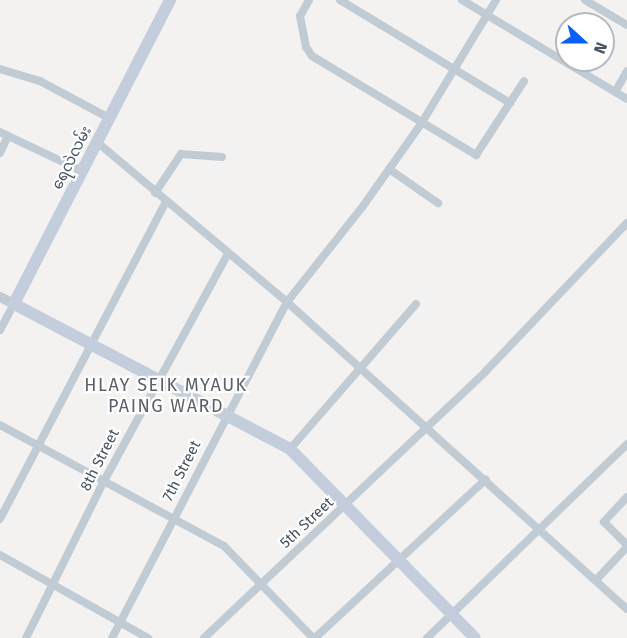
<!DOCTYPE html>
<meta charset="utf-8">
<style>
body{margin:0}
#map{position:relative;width:627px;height:638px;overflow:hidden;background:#f4f2f1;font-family:"Fira Sans","Noto Sans Myanmar",sans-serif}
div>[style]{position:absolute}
.minor>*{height:8px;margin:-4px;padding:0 4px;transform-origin:4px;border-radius:4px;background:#c1cbd4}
.tertiary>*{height:10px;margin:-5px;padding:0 5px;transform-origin:5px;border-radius:5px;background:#c1cbd4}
.secondary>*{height:12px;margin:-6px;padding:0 6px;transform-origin:6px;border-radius:6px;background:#c3cddc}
span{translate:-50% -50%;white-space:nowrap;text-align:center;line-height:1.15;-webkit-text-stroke:4.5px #fff;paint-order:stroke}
.street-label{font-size:15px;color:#475361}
.quarter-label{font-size:18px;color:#5d6167;letter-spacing:1.5px}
.north{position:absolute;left:555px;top:12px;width:60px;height:60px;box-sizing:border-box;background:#fff;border:2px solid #b5bac0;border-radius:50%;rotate:111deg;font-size:16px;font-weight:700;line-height:24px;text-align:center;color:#475361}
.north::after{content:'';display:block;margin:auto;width:21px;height:27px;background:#0760f9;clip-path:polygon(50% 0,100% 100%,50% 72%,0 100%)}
</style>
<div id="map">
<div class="minor">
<i style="left:309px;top:0;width:18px;rotate:119deg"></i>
<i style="left:300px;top:16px;width:32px;rotate:79deg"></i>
<i style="left:306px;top:47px;width:11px;rotate:56deg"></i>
<i style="left:312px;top:56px;width:192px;rotate:31.1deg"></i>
<i style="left:476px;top:155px;width:88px;rotate:-57deg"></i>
<i style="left:340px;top:0;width:199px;rotate:31.2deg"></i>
<i style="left:462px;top:0;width:192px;rotate:31deg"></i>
<i style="left:585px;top:0;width:49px;rotate:30.8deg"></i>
<i style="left:0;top:69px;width:42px;rotate:16.7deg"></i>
<i style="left:40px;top:81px;width:78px;rotate:28.2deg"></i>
<i style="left:615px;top:92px;width:24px;rotate:-60deg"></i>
<i style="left:0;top:132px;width:91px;rotate:25.4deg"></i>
<i style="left:97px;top:142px;width:248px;rotate:40.1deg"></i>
<i style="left:287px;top:302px;width:458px;rotate:42.1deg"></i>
<i style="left:0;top:153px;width:19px;rotate:-65deg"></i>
<i style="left:389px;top:169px;width:60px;rotate:34.8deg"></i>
<i style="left:155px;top:193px;width:47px;rotate:-56.3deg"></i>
<i style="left:181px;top:154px;width:41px;rotate:4.2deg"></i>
<i style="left:0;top:330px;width:30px;rotate:-62deg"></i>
<i style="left:0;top:425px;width:255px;rotate:28.4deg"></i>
<i style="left:224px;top:546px;width:128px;rotate:45.9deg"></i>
<i style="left:290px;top:449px;width:192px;rotate:-49deg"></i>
<i style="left:627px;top:497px;width:34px;rotate:133deg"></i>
<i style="left:604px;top:522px;width:33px;rotate:45deg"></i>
<i style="left:0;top:519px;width:358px;rotate:-62.4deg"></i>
<i style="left:0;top:555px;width:170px;rotate:29.3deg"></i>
<i style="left:596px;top:580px;width:45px;rotate:-46.8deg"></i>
<i style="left:26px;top:638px;width:175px;rotate:-63.6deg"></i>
<i style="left:104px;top:481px;width:257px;rotate:-61.4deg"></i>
<i style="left:112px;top:638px;width:379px;rotate:-62.5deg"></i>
<i style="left:287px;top:302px;width:122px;rotate:-51.6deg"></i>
<i style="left:363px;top:206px;width:100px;rotate:-54.7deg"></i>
<i style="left:421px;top:124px;width:145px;rotate:-58.8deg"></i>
<i style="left:204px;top:638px;width:387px;rotate:-43.4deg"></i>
<i style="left:485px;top:372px;width:206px;rotate:-46.4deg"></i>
<i style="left:315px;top:638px;width:233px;rotate:-42.9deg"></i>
<i style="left:427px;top:638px;width:279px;rotate:-44.1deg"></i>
</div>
<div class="tertiary">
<i style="left:0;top:297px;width:16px;rotate:27deg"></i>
</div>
<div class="secondary">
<i style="left:170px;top:0;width:342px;rotate:117.2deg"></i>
<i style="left:14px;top:304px;width:312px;rotate:27.7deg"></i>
<i style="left:290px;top:449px;width:264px;rotate:45.6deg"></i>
</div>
<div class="street-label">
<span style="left:72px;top:158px;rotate:-63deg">ရေလဲလမ်း</span>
<span style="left:100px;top:460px;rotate:-63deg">8th Street</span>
<span style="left:182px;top:471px;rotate:-63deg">7th Street</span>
<span style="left:307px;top:523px;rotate:-43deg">5th Street</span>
</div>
<div class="quarter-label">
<span style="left:166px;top:396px">HLAY SEIK MYAUK<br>PAING WARD</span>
</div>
<div class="north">N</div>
</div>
